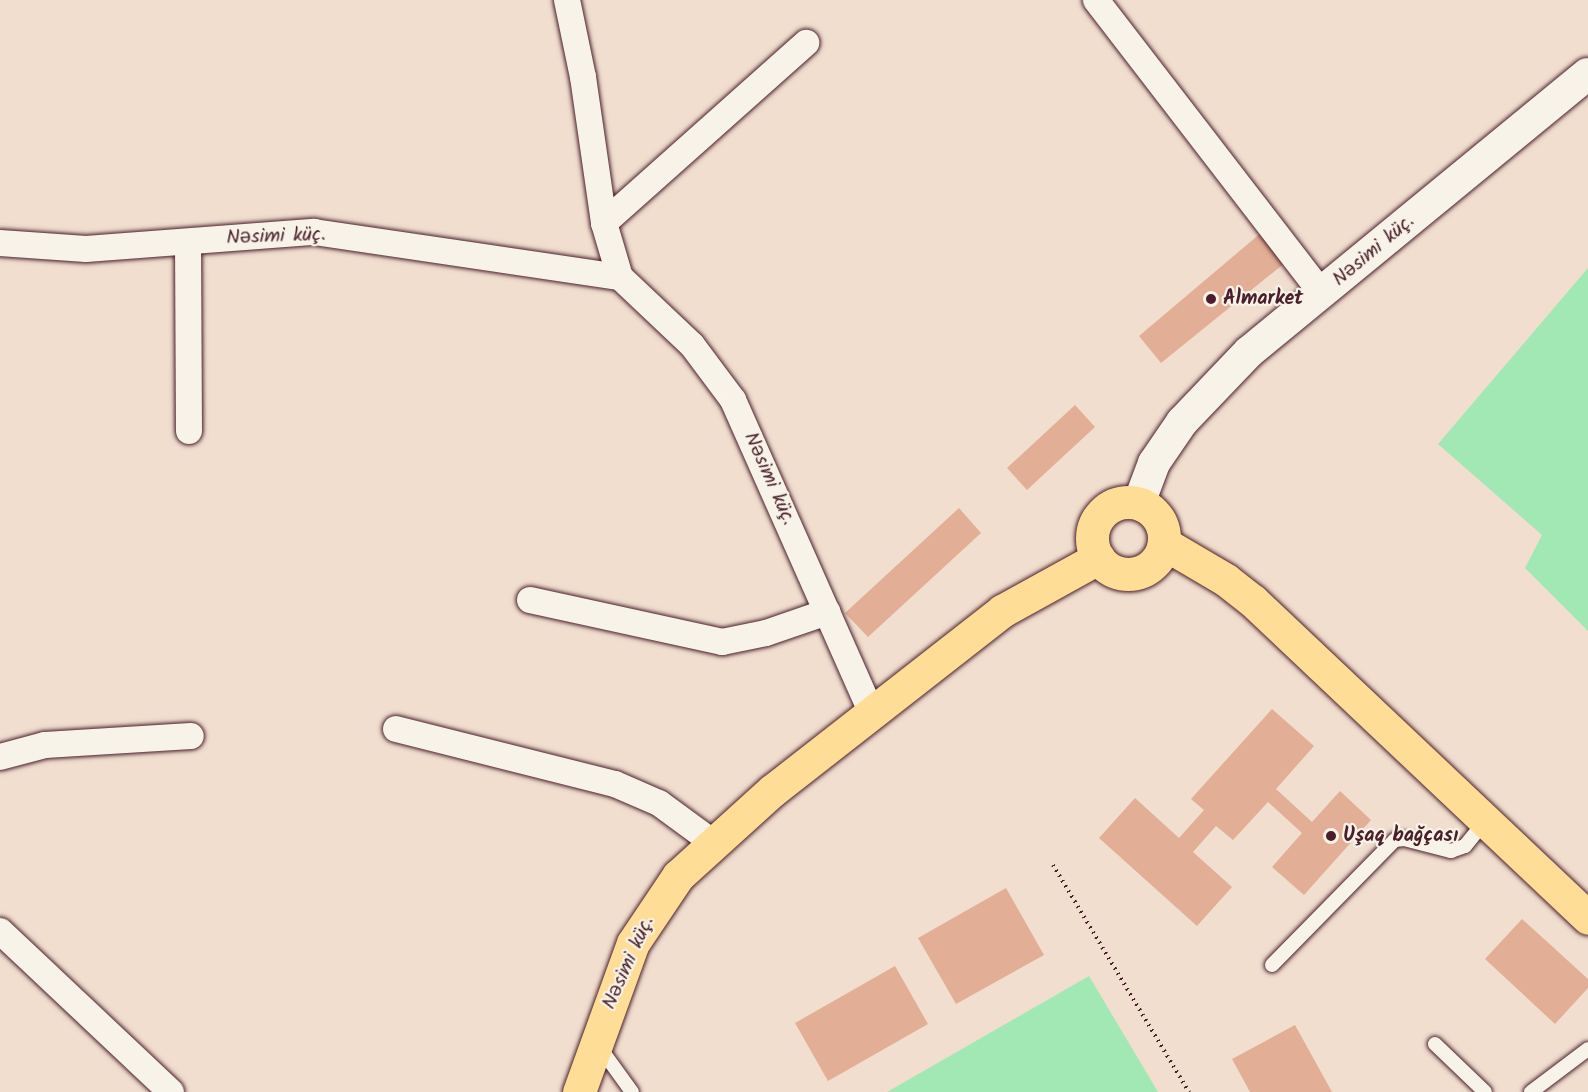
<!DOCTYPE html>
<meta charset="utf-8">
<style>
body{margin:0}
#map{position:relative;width:1588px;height:1092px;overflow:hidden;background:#f1decf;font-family:Kalam,sans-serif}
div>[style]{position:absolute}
.green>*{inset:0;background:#a2e8b4}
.building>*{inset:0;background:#e2ae95}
.path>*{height:4px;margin-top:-2px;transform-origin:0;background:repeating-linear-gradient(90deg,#4a1f2b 0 1.5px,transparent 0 6px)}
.roads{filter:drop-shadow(0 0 2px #4a1f2b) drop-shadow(0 0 2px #4a1f2b)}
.service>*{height:14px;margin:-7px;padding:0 7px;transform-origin:7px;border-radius:7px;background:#f7f3e8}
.minor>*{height:26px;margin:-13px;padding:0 13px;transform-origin:13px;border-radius:13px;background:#f7f3e8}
.tertiary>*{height:32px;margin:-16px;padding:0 16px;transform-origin:16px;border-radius:16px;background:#f7f3e8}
.primary>*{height:33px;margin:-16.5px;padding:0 16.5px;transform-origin:16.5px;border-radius:16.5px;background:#fedd96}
.primary>.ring{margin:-16.5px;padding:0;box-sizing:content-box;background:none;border:33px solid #fedd96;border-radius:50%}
.dots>*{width:16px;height:16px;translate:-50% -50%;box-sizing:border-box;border:3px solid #f7f3e8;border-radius:50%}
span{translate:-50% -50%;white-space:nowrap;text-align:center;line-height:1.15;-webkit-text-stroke:4.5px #f7f3e8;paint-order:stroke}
.street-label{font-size:20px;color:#4a1f2b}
.poi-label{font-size:20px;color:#4a1f2b;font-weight:700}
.left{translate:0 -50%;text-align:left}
</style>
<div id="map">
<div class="green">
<i style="clip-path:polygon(1588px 268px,1588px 631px,1525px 568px,1542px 535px,1438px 444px)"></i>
<i style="clip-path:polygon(1089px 976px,1158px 1092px,887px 1092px)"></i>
</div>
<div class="building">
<i style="clip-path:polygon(1262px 232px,1286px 262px,1161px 363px,1139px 336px)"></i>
<i style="clip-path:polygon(1075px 405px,1095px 427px,1027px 490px,1007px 468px)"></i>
<i style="clip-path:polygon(959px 508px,981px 533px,868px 637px,845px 613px)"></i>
<i style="clip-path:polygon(1272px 709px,1314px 746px,1276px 789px,1312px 822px,1340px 791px,1371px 820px,1304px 895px,1272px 867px,1302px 833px,1268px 802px,1233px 840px,1216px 826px,1193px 852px,1232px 887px,1197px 926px,1099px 838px,1135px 798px,1179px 838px,1204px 810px,1191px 799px)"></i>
<i style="clip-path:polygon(1006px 888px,1044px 955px,956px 1004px,918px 938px)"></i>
<i style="clip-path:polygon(1522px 919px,1588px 979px,1588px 988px,1555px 1024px,1485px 959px)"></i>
<i style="clip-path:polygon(895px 966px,928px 1024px,828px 1081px,795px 1023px)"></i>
<i style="clip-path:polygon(1295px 1025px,1332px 1092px,1250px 1092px,1232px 1059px)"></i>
</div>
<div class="path">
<i style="left:1053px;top:865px;width:265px;rotate:59.1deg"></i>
</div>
<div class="roads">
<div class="service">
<i style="left:1272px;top:965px;width:175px;rotate:-45.5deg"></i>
<i style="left:1395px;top:840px;width:9px;rotate:-6deg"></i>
<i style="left:1404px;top:839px;width:49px;rotate:14.3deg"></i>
<i style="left:1451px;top:851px;width:15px;rotate:-20deg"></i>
<i style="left:1465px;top:846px;width:32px;rotate:-51deg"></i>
<i style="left:1435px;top:1044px;width:69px;rotate:43.8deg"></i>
<i style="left:598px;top:1045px;width:58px;rotate:54.1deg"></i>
<i style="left:1531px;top:1092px;width:71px;rotate:-37deg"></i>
</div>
<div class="minor">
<i style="left:567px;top:0;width:79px;rotate:78.3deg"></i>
<i style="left:583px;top:77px;width:148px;rotate:81.8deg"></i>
<i style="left:604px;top:223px;width:56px;rotate:73.5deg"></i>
<i style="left:620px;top:277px;width:99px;rotate:43.4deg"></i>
<i style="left:692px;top:345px;width:69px;rotate:53.3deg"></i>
<i style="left:733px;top:400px;width:340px;rotate:66.1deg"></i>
<i style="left:1096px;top:0;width:370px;rotate:52.4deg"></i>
<i style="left:604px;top:223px;width:271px;rotate:-41.7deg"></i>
<i style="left:188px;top:242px;width:189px;rotate:89.7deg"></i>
<i style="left:0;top:243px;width:86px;rotate:4deg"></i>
<i style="left:86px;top:249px;width:229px;rotate:-4.3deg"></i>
<i style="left:314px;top:232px;width:309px;rotate:8.4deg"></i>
<i style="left:530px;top:600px;width:197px;rotate:12.3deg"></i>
<i style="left:722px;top:642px;width:45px;rotate:-11.6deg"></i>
<i style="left:766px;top:633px;width:65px;rotate:-19deg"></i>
<i style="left:396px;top:729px;width:226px;rotate:14.1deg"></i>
<i style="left:615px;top:784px;width:48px;rotate:23.4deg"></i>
<i style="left:659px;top:803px;width:66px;rotate:36.3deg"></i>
<i style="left:0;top:757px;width:47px;rotate:-14.9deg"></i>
<i style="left:45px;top:745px;width:146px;rotate:-3.5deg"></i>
<i style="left:0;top:931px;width:235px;rotate:43.3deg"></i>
</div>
<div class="tertiary">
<i style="left:1139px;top:503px;width:43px;rotate:-69.4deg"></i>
<i style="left:1154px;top:463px;width:50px;rotate:-55.7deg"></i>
<i style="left:1182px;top:422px;width:97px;rotate:-46.3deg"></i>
<i style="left:1249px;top:352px;width:438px;rotate:-39.4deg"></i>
</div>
<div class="primary">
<i class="ring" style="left:1092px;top:502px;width:39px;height:39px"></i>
<i style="left:1165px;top:544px;width:71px;rotate:30.5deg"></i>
<i style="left:1226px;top:580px;width:34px;rotate:38deg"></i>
<i style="left:1253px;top:601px;width:461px;rotate:43.4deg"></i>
<i style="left:579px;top:1092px;width:158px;rotate:-70.1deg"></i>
<i style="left:633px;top:943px;width:81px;rotate:-56.1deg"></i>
<i style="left:678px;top:876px;width:128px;rotate:-42.2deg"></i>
<i style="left:773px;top:790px;width:291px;rotate:-38deg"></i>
<i style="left:1002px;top:611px;width:110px;rotate:-28.9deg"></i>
</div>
</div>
<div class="dots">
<i style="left:1211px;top:299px;background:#4a1f2b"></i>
<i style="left:1331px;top:836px;background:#4a1f2b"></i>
</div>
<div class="street-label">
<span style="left:276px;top:237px;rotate:-2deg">Nəsimi küç.</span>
<span style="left:1374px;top:251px;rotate:-40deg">Nəsimi küç.</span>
<span style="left:769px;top:479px;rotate:66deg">Nəsimi küç.</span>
<span style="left:629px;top:963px;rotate:-66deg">Nəsimi küç.</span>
</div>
<div class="poi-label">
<span class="left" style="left:1223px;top:299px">Almarket</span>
<span class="left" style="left:1343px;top:836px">Uşaq bağçası</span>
</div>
</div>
